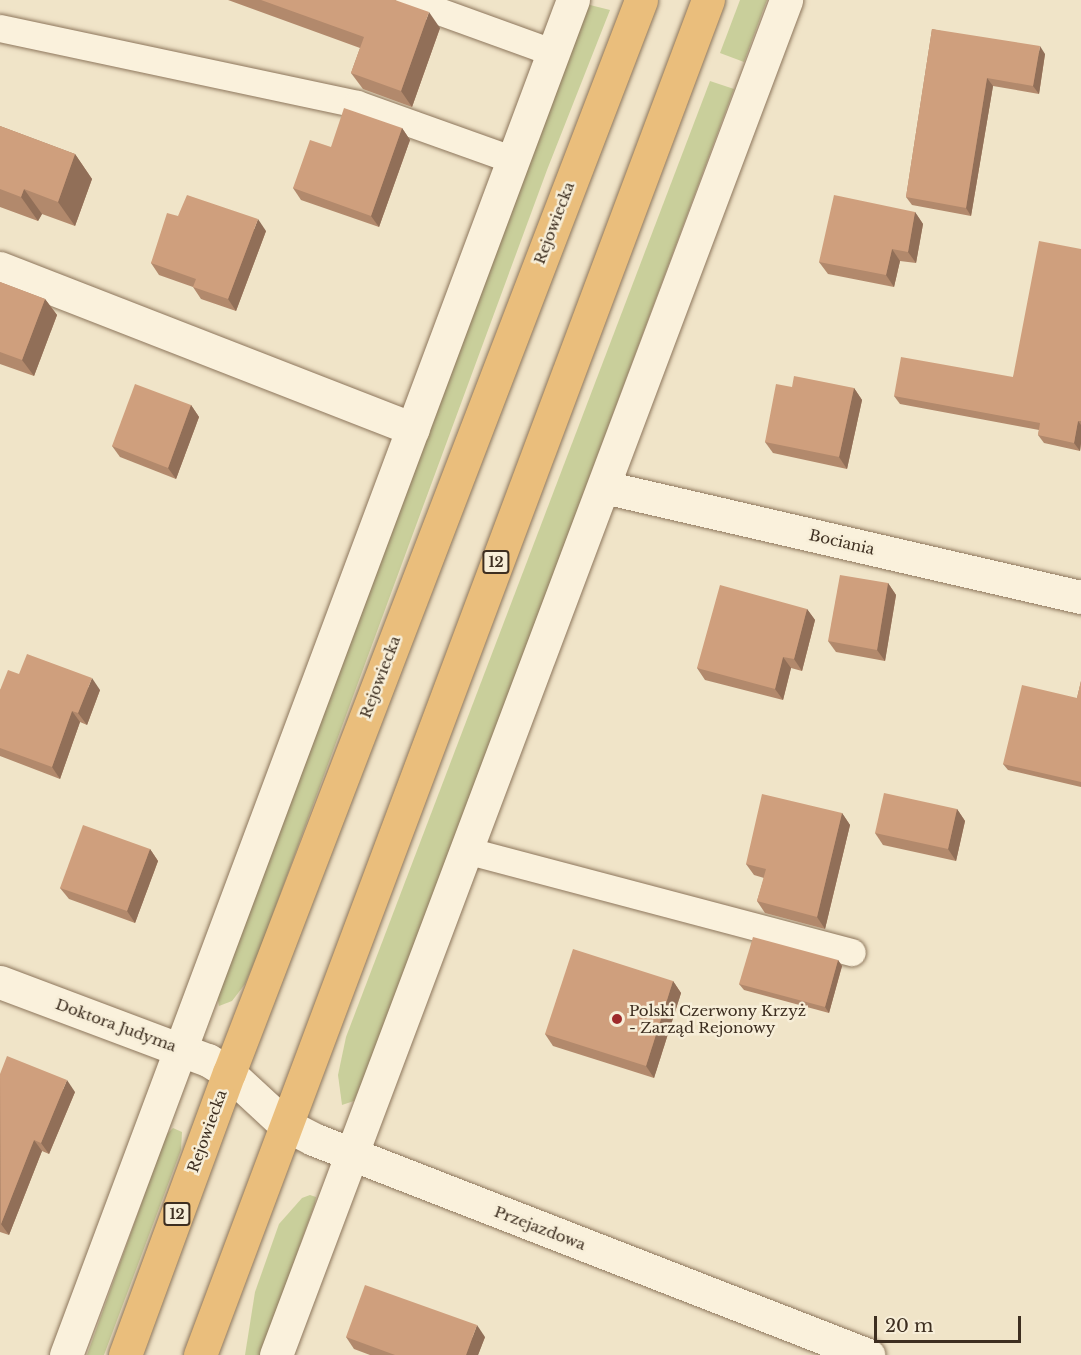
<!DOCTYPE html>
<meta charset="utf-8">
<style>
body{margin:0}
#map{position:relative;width:1081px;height:1355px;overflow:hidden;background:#f0e4c8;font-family:"Libre Baskerville",serif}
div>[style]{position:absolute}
.green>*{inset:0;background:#c9cf9b}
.roads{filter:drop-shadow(0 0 2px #8d765c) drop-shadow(0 0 2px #8d765c)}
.service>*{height:27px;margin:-13.5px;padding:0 13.5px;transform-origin:13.5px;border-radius:13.5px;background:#faf1dc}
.minor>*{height:33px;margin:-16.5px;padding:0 16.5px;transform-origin:16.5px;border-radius:16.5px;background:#faf1dc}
.trunk>*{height:33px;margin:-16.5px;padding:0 16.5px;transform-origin:16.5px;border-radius:16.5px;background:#eabe7c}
.wall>*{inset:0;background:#b2896c}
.shaded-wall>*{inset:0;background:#916f58}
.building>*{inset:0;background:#cf9f7d}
.dots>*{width:16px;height:16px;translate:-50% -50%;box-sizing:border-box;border:3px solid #f7eed8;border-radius:50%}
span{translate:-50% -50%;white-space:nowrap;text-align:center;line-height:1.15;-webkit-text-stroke:5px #f7eed8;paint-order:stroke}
.shield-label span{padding:2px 4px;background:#f7eed8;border:2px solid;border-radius:4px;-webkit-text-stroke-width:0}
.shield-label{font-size:14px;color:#3d2e20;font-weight:700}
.street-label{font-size:15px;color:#3d2e20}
.poi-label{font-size:15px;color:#3d2e20}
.left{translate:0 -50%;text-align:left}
.scale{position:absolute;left:874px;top:1316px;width:147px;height:27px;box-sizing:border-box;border:3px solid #3d2e20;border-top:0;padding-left:8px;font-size:18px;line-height:21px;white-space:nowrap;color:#3d2e20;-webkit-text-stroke:4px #f7eed8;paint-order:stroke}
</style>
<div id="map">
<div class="green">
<i style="clip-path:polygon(740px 0,767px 0,744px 62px,720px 53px)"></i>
<i style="clip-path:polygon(586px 4px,610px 10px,547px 170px,260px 949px,245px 984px,232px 1001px,219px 1006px,216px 989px)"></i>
<i style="clip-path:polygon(710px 81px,734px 89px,379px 1042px,354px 1101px,342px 1105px,338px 1075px,346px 1037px)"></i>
<i style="clip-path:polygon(173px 1128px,182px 1132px,181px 1150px,104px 1355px,87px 1355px,166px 1135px)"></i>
<i style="clip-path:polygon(310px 1195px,316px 1197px,315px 1203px,261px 1355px,245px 1355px,255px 1292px,279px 1224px,302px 1198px)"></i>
</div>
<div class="roads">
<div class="service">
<i style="left:408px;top:0;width:153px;rotate:19.9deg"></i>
<i style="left:0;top:28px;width:365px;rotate:12deg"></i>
<i style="left:357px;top:104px;width:164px;rotate:19.7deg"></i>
<i style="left:465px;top:850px;width:400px;rotate:14.8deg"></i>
</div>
<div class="minor">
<i style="left:0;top:268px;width:443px;rotate:21.3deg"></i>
<i style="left:604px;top:487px;width:490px;rotate:13deg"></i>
<i style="left:0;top:982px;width:222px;rotate:20.6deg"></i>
<i style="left:208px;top:1060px;width:25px;rotate:32deg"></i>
<i style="left:229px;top:1073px;width:75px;rotate:42.8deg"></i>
<i style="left:284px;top:1124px;width:33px;rotate:27deg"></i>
<i style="left:313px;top:1139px;width:596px;rotate:21.27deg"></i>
<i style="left:66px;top:1355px;width:1447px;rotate:-69.49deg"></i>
<i style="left:276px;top:1355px;width:1448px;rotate:-69.37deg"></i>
</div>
<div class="trunk">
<i style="left:125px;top:1355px;width:301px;rotate:-69.8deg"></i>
<i style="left:229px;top:1073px;width:1149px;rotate:-68.99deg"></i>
<i style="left:200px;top:1355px;width:1447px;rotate:-69.45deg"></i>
</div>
</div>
<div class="wall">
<i style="clip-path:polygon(228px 0,395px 0,440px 28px,412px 107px,363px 89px,351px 73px,360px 48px)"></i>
<i style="clip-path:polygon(932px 29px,1045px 54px,1039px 94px,993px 86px,971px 216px,912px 205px,906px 197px)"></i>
<i style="clip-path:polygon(0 126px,75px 154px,92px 179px,75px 226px,42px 214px,38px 221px,0 207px)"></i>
<i style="clip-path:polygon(402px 128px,410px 140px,379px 227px,301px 200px,293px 188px,331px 147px)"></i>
<i style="clip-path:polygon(915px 212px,923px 224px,916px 263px,900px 261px,894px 287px,828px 274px,819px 262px)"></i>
<i style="clip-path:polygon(178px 216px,266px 231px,236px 311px,201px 299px,193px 287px,159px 275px,151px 263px)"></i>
<i style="clip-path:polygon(1081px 249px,1081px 443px,1080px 451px,1044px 443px,1038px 435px,1039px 430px,900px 404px,894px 396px,1013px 377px)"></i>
<i style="clip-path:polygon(0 282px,45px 299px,57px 315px,34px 376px,0 364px)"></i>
<i style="clip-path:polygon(792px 387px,854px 388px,862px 400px,847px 469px,773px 453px,765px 442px)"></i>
<i style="clip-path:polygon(191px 405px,199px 417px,176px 479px,120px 457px,112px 446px)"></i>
<i style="clip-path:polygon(888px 583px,896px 595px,885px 661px,836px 652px,828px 641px)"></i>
<i style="clip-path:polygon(807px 609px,815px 620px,802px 671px,791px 668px,783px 700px,705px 680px,697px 668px)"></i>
<i style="clip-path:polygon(19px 674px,100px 690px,87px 725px,80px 722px,60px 779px,0 756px,0 690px)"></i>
<i style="clip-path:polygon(1081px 681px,1081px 787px,1008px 770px,1003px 764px,1077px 698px)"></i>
<i style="clip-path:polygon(957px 809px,965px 821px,956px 861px,883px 845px,875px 833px)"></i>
<i style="clip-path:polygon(842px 813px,850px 825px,825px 929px,765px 913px,757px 901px,764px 878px,754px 875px,746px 864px)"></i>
<i style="clip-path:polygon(150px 849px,158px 861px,135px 923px,69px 899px,60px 888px)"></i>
<i style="clip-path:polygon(838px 960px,842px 966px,829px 1013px,744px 990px,739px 984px)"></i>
<i style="clip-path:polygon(673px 981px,681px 993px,654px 1078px,553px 1046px,545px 1034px)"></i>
<i style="clip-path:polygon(0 1074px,75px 1092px,49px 1154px,42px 1151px,9px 1235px,0 1232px)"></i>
<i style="clip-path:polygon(346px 1337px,485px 1337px,478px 1355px,370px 1355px,354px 1349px)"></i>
</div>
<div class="shaded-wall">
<i style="clip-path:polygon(429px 12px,440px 28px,412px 107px,401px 91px)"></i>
<i style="clip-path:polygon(1040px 46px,1045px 54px,1039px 94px,1033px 86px)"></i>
<i style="clip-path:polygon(987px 78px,993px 86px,971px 216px,966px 208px)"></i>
<i style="clip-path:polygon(402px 128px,410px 140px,379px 227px,371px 216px)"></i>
<i style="clip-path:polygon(75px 154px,92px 179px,75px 226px,58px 202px)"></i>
<i style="clip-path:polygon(24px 189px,42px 214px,38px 221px,21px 197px)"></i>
<i style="clip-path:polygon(915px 212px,923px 224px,916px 263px,908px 252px)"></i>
<i style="clip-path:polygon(258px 219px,266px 231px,236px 311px,228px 299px)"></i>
<i style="clip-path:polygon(892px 249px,900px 261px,894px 287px,886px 275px)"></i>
<i style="clip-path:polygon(45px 299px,57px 315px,34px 376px,22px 360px)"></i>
<i style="clip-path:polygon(854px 388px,862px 400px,847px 469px,839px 457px)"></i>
<i style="clip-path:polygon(191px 405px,199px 417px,176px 479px,168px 468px)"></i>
<i style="clip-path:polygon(1078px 421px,1081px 425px,1081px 443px,1080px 451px,1074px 443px)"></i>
<i style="clip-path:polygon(888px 583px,896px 595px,885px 661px,877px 650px)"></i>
<i style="clip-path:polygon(807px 609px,815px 620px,802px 671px,794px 659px)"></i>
<i style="clip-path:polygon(783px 657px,791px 668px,783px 700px,775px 689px)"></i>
<i style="clip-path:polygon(92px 678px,100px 690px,87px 725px,78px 713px)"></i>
<i style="clip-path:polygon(72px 711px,80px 722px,60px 779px,52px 767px)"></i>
<i style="clip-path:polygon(957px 809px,965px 821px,956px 861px,948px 849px)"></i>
<i style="clip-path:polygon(842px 813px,850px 825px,825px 929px,817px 917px)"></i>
<i style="clip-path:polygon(150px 849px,158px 861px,135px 923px,127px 911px)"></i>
<i style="clip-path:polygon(838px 960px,842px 966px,829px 1013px,825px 1007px)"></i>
<i style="clip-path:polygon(673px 981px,681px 993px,654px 1078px,646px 1066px)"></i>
<i style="clip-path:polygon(67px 1080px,75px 1092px,49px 1154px,41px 1143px)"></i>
<i style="clip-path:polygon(34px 1140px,42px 1151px,9px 1235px,1px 1224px)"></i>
<i style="clip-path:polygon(477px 1325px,485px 1337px,478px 1355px,466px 1355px)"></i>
</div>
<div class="building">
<i style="clip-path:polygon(261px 0,395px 0,429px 12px,401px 91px,351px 73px,364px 37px)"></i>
<i style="clip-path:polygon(932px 29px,1040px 46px,1033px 86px,987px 78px,966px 208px,906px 197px)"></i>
<i style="clip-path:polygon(344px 108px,402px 128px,371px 216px,293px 188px,310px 140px,331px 147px)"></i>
<i style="clip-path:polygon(0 126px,75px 154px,58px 202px,24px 189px,21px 197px,0 189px)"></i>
<i style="clip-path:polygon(187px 195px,258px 219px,228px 299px,193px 287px,196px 279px,151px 263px,167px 213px,178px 216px)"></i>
<i style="clip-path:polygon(834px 195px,915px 212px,908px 252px,892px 249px,886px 275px,819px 262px)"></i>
<i style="clip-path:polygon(1039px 241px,1081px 249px,1081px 421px,1078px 421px,1074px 443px,1038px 435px,1040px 423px,894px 396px,901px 357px,1013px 377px)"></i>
<i style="clip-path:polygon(0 282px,45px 299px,22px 360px,0 352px)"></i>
<i style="clip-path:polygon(794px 376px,854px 388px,839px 457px,765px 442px,776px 384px,792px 387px)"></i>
<i style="clip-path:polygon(135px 384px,191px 405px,168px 468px,112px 446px)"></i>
<i style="clip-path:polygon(840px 575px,888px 583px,877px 650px,828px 641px)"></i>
<i style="clip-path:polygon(720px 585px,807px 609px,794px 659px,783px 657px,775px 689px,697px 668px)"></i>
<i style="clip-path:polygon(27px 654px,92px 678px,78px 713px,72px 711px,52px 767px,0 748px,0 690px,8px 670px,19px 674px)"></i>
<i style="clip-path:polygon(1081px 681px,1081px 782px,1003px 764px,1022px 685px,1077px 698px)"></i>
<i style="clip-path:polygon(884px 793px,957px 809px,948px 849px,875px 833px)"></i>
<i style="clip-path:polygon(762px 794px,842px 813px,817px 917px,757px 901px,766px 869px,746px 864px)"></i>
<i style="clip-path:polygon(83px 825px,150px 849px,127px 911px,60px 888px)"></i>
<i style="clip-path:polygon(753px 937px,838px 960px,825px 1007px,739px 984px)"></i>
<i style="clip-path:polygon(573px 949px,673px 981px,646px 1066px,545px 1034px)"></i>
<i style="clip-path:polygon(7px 1056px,67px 1080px,41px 1143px,34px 1140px,1px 1224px,0 1074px)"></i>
<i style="clip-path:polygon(365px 1285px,477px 1325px,466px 1355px,395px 1355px,346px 1337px)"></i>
</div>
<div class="dots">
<i style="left:617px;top:1019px;background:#9e2a2b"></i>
</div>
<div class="shield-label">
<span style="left:496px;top:562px">12</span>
<span style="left:177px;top:1214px">12</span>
</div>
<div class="street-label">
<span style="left:554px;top:223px;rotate:-69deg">Rejowiecka</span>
<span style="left:842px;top:542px;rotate:13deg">Bociania</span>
<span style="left:380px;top:677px;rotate:-69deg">Rejowiecka</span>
<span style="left:116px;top:1025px;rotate:20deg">Doktora Judyma</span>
<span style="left:207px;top:1131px;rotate:-70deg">Rejowiecka</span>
<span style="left:540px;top:1228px;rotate:21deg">Przejazdowa</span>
</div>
<div class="poi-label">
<span class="left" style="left:629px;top:1019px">Polski Czerwony Krzyż<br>- Zarząd Rejonowy</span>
</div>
<div class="scale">20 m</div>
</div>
